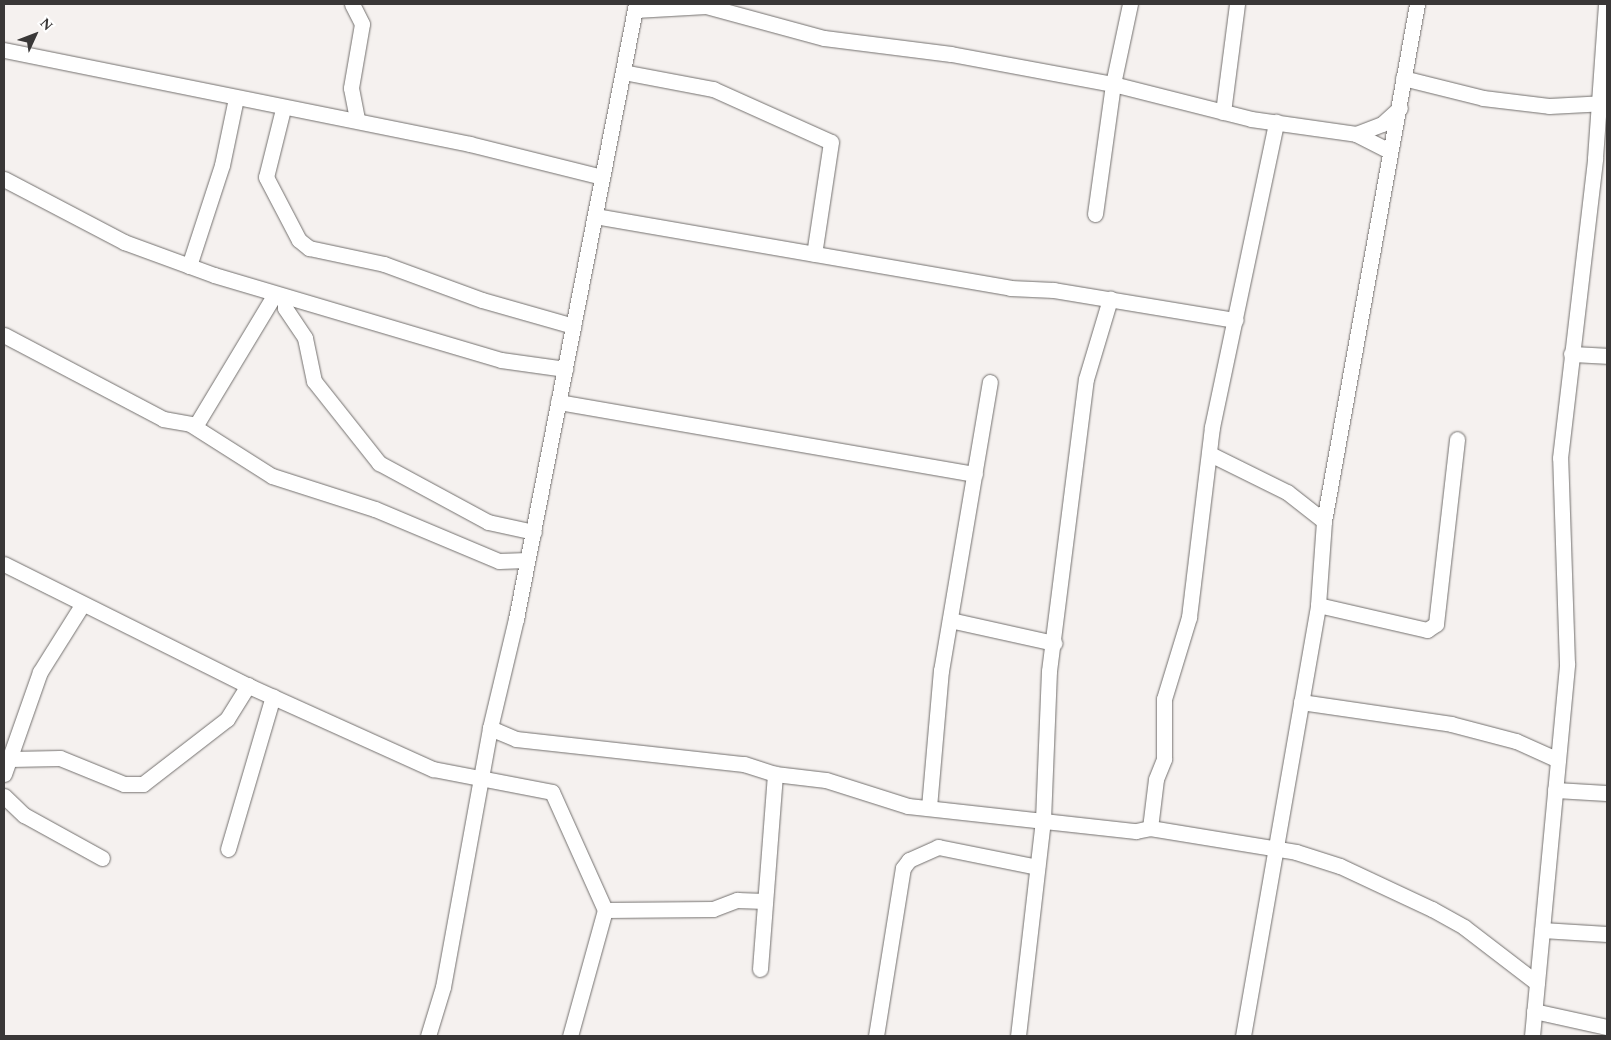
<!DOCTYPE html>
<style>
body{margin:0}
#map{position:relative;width:1611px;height:1040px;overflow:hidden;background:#f5f1ef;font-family:Spectral,serif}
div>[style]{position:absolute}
.roads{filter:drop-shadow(0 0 1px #73706e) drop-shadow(0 0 1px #73706e)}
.minor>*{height:15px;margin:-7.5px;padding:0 7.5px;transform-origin:7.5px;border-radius:7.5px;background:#fff}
span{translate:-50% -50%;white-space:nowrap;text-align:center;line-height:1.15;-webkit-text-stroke:4px #fff;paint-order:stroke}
.frame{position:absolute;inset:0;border:5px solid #393737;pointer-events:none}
.north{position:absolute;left:10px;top:10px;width:50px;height:50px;-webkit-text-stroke:4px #fff;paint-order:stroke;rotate:47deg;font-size:14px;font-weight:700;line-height:20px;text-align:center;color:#393737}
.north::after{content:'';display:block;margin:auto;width:18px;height:22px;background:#393737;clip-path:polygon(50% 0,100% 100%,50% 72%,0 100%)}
</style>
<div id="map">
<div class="roads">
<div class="minor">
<i style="left:352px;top:4px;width:22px;rotate:63deg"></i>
<i style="left:362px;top:24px;width:65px;rotate:99.8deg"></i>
<i style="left:351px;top:88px;width:33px;rotate:79deg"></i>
<i style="left:635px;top:10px;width:71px;rotate:-3.2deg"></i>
<i style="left:706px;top:6px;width:122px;rotate:15.2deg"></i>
<i style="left:824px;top:38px;width:128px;rotate:7.2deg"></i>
<i style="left:951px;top:54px;width:165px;rotate:10.5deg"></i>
<i style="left:1113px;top:84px;width:142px;rotate:14.2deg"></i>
<i style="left:1251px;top:119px;width:106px;rotate:8.1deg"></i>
<i style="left:1356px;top:134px;width:37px;rotate:27deg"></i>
<i style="left:4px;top:50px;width:475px;rotate:11.4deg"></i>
<i style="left:470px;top:144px;width:136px;rotate:14deg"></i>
<i style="left:623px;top:72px;width:92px;rotate:10.7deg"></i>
<i style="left:713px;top:89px;width:129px;rotate:24.2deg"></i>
<i style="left:831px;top:142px;width:113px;rotate:98.6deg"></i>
<i style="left:1403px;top:78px;width:82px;rotate:14deg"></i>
<i style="left:1483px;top:98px;width:66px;rotate:6.9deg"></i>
<i style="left:1549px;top:106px;width:57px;rotate:-3deg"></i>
<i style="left:283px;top:109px;width:70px;rotate:104deg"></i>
<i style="left:266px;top:177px;width:71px;rotate:62.4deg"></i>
<i style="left:299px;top:240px;width:13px;rotate:39deg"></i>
<i style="left:309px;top:248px;width:77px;rotate:12deg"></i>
<i style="left:384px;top:264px;width:104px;rotate:20.2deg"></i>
<i style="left:482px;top:300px;width:95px;rotate:15.9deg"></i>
<i style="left:1223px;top:112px;width:109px;rotate:-82.6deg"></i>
<i style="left:1356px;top:134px;width:28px;rotate:-21deg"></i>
<i style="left:1382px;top:124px;width:24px;rotate:-42deg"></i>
<i style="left:4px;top:179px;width:136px;rotate:27.7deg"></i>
<i style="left:124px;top:242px;width:96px;rotate:20.1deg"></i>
<i style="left:214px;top:275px;width:299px;rotate:16.5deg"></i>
<i style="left:501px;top:360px;width:65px;rotate:8deg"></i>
<i style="left:1095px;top:214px;width:131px;rotate:-82.1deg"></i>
<i style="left:1113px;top:84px;width:82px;rotate:-78deg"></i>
<i style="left:595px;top:216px;width:421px;rotate:9.8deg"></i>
<i style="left:1010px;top:288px;width:44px;rotate:2.6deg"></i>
<i style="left:1054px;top:290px;width:184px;rotate:9.4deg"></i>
<i style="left:189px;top:266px;width:106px;rotate:-71.9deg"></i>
<i style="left:222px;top:165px;width:68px;rotate:-78.2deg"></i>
<i style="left:285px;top:297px;width:11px;rotate:90deg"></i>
<i style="left:285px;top:308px;width:36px;rotate:56deg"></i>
<i style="left:305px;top:338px;width:44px;rotate:78.2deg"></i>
<i style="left:314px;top:381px;width:105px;rotate:51.6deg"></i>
<i style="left:379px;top:463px;width:124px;rotate:28.4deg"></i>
<i style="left:488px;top:522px;width:47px;rotate:12.3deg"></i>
<i style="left:4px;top:335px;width:180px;rotate:27.8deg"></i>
<i style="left:163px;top:419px;width:34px;rotate:10deg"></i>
<i style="left:196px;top:425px;width:153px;rotate:-58.9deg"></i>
<i style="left:1571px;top:354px;width:36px;rotate:3deg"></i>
<i style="left:558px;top:402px;width:423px;rotate:9.8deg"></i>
<i style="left:190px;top:424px;width:97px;rotate:32.4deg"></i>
<i style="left:272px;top:476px;width:108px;rotate:17.8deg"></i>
<i style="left:375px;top:509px;width:134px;rotate:22.8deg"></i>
<i style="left:499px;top:561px;width:28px;rotate:-2deg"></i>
<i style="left:1212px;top:455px;width:84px;rotate:26.3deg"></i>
<i style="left:1287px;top:492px;width:47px;rotate:38.1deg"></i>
<i style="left:4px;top:564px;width:276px;rotate:26.5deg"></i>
<i style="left:251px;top:687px;width:200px;rotate:24.3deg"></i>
<i style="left:433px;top:769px;width:121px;rotate:10.9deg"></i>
<i style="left:552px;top:792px;width:129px;rotate:65.8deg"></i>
<i style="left:605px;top:910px;width:131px;rotate:105.5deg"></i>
<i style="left:1318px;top:605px;width:112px;rotate:12.9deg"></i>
<i style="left:1427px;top:630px;width:11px;rotate:-34deg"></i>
<i style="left:1436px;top:624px;width:186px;rotate:-83.5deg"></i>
<i style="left:950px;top:620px;width:107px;rotate:12.5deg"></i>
<i style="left:1301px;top:702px;width:152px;rotate:8.3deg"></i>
<i style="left:1451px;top:724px;width:67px;rotate:14.7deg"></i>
<i style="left:1516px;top:741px;width:46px;rotate:24.3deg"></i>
<i style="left:490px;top:728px;width:28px;rotate:23deg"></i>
<i style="left:516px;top:739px;width:229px;rotate:6.3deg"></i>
<i style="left:744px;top:764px;width:33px;rotate:18deg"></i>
<i style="left:775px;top:774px;width:51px;rotate:6.7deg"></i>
<i style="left:826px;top:780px;width:86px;rotate:17.6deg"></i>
<i style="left:908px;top:806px;width:229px;rotate:6.3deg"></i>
<i style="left:1136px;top:831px;width:14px;rotate:-12deg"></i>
<i style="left:1150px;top:828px;width:148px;rotate:9.3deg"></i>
<i style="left:1296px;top:852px;width:46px;rotate:17.7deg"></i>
<i style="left:1340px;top:866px;width:102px;rotate:25.1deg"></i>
<i style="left:1432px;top:909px;width:37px;rotate:29deg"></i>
<i style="left:1464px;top:927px;width:92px;rotate:37.5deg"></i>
<i style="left:10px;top:759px;width:50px;rotate:-1.1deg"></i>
<i style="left:60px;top:758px;width:69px;rotate:22.1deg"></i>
<i style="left:124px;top:784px;width:19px"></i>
<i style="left:143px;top:784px;width:106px;rotate:-37.7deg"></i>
<i style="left:227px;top:719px;width:40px;rotate:-58deg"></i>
<i style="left:4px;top:774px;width:108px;rotate:-70.6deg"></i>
<i style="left:40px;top:672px;width:79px;rotate:-57.9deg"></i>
<i style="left:1555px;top:790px;width:52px;rotate:3.3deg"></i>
<i style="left:4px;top:796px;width:28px;rotate:44deg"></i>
<i style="left:24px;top:815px;width:89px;rotate:28.9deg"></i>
<i style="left:929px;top:807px;width:137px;rotate:-85deg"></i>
<i style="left:941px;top:671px;width:293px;rotate:-80.4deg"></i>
<i style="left:1150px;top:828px;width:49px;rotate:-83deg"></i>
<i style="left:1156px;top:779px;width:22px;rotate:-68deg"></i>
<i style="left:1164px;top:759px;width:60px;rotate:-90deg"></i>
<i style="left:1164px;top:699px;width:86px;rotate:-73deg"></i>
<i style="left:1189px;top:617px;width:191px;rotate:-83.1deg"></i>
<i style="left:1212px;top:427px;width:312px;rotate:-78.1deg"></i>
<i style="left:228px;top:849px;width:159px;rotate:-73.6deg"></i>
<i style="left:605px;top:910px;width:108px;rotate:-0.5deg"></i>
<i style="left:713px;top:909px;width:26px;rotate:-21deg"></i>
<i style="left:737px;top:900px;width:28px;rotate:2deg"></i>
<i style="left:1542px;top:930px;width:65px;rotate:3.5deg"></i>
<i style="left:760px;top:969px;width:196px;rotate:-85.6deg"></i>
<i style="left:1534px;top:1011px;width:75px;rotate:12.4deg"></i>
<i style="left:428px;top:1036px;width:51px;rotate:-73deg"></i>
<i style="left:443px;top:987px;width:263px;rotate:-79.7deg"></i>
<i style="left:490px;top:728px;width:112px;rotate:-76.6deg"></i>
<i style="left:516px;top:619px;width:627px;rotate:-78.96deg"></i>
<i style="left:876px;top:1036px;width:170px;rotate:-80.9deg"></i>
<i style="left:903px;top:868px;width:10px;rotate:-53deg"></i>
<i style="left:909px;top:860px;width:32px;rotate:-24deg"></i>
<i style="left:938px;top:847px;width:101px;rotate:11.4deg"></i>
<i style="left:1018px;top:1036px;width:217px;rotate:-83.4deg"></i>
<i style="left:1043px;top:820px;width:149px;rotate:-87.7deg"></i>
<i style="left:1049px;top:671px;width:294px;rotate:-82.8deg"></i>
<i style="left:1086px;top:379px;width:84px;rotate:-73.3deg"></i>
<i style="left:1243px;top:1036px;width:437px;rotate:-80.1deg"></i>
<i style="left:1318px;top:605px;width:84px;rotate:-85.9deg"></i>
<i style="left:1324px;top:521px;width:525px;rotate:-79.8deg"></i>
<i style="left:1532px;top:1036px;width:374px;rotate:-84.6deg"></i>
<i style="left:1567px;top:664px;width:206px;rotate:-91.9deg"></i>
<i style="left:1560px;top:458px;width:302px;rotate:-83.3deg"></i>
<i style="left:1595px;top:158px;width:154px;rotate:-85.9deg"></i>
</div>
</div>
<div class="frame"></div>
<div class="north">N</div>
</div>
